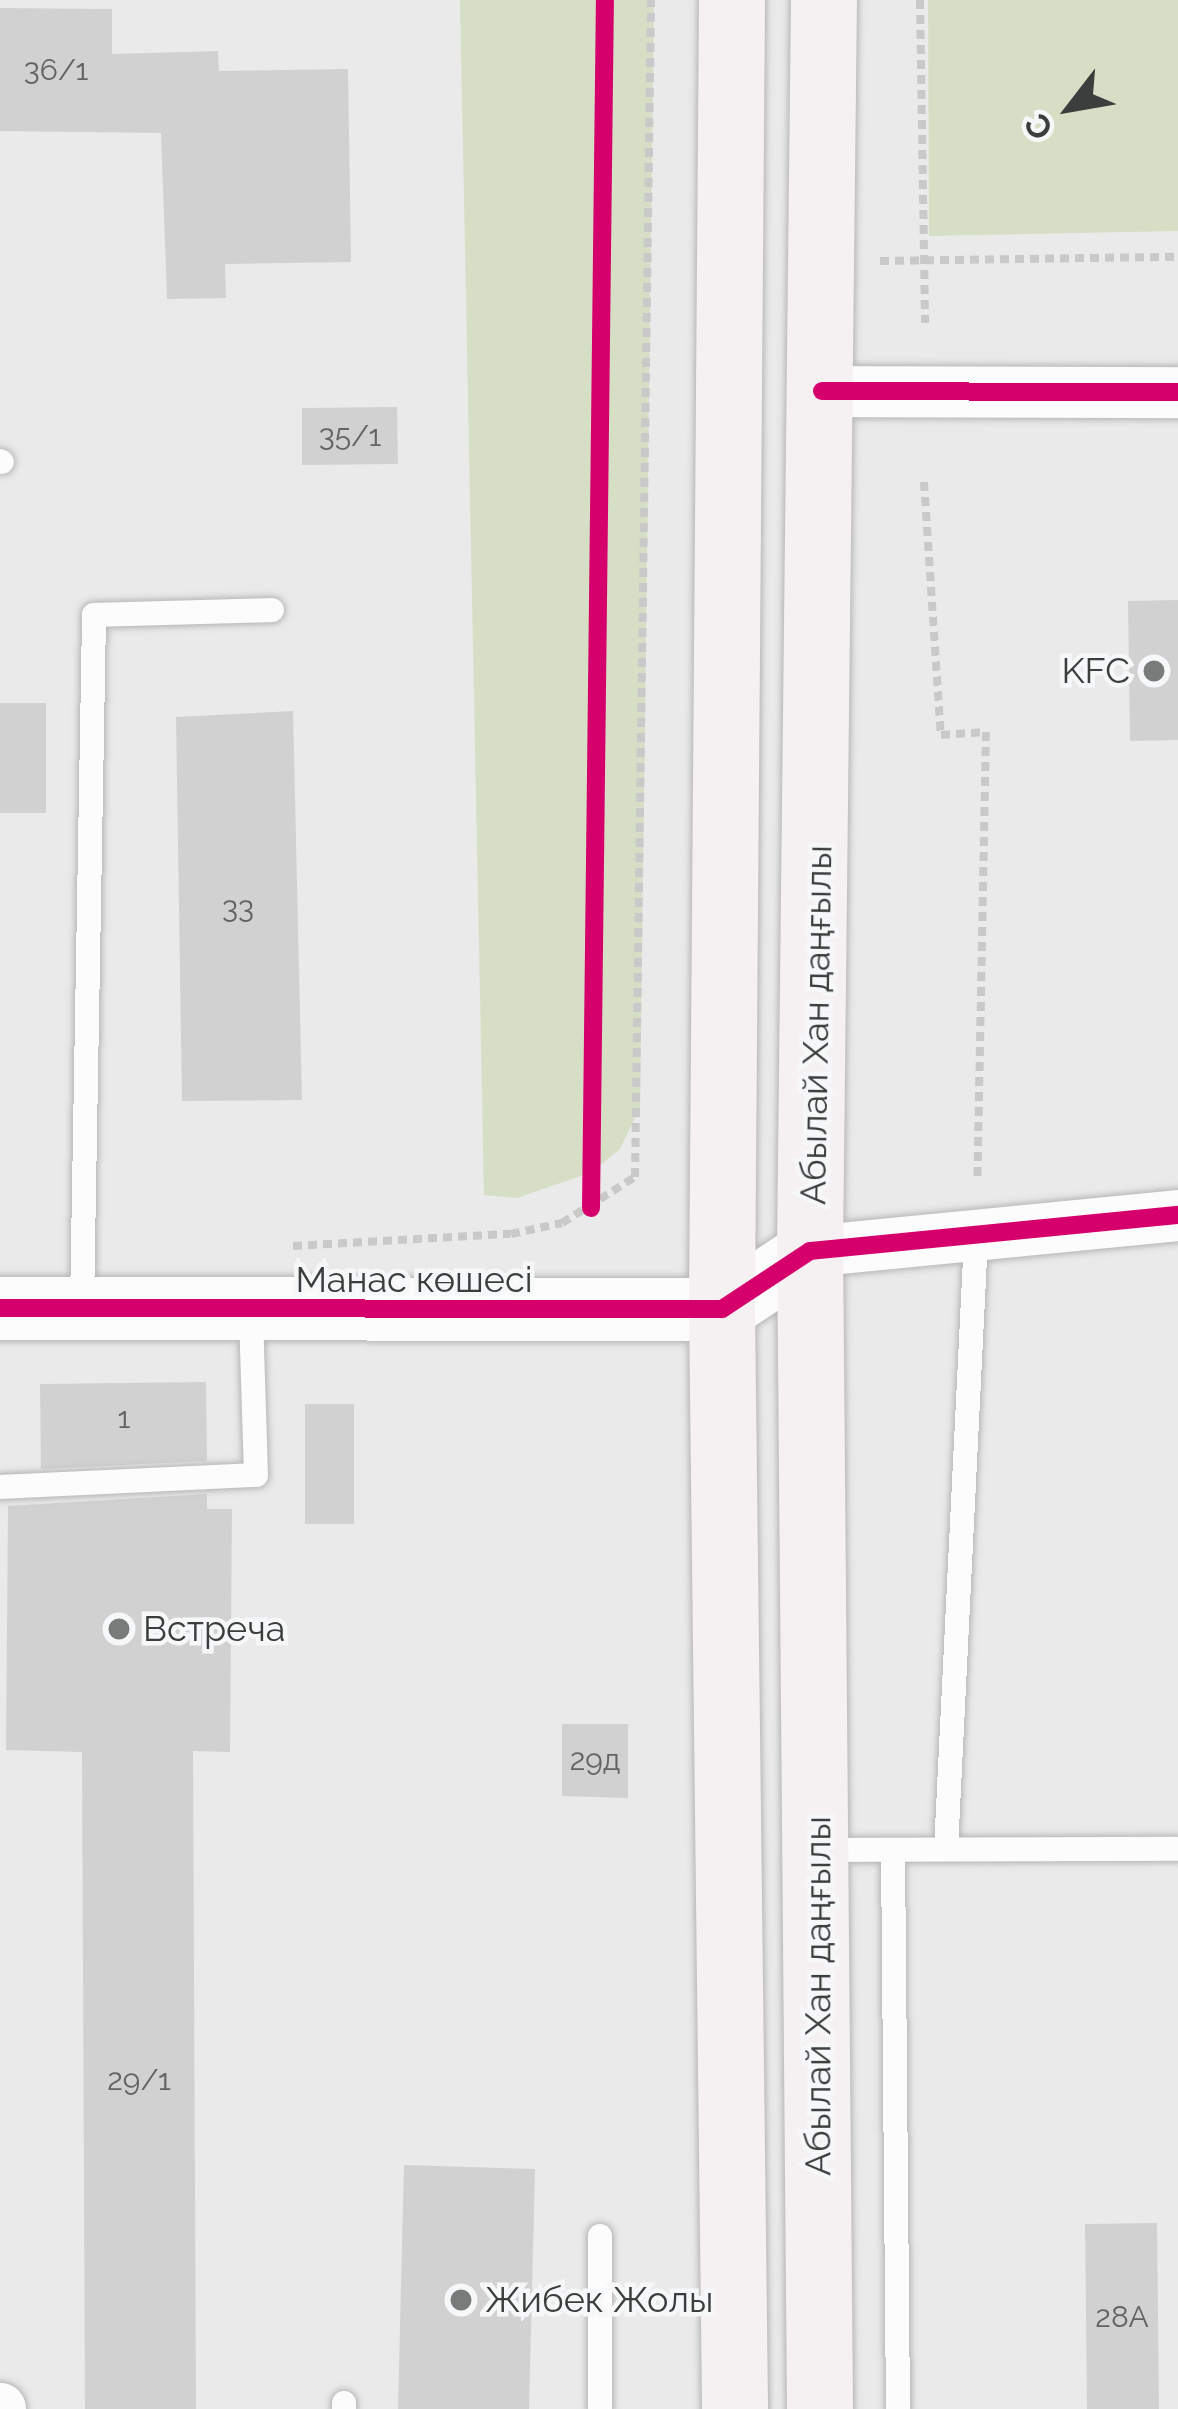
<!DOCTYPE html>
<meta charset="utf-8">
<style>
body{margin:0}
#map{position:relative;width:1178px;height:2409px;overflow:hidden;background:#eaeaea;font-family:Raleway,sans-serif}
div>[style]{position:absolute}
.green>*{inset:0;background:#d7dec6}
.building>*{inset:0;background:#d1d1d2}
.path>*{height:8px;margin-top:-4px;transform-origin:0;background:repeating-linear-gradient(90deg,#c9c9ca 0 9px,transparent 0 15px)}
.roads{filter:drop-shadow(0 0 3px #b7b7b7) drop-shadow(0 0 3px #b7b7b7)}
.service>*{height:24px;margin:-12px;padding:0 12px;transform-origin:12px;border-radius:12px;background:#fcfcfc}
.minor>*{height:51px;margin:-25.5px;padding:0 25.5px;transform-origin:25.5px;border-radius:25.5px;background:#fcfcfc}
.tertiary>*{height:63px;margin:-31.5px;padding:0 31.5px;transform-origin:31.5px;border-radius:31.5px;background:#fcfcfc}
.primary>*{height:66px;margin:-33px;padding:0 33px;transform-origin:33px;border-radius:33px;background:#f5f1f2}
.cycleway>*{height:18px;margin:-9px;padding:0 9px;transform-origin:9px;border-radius:9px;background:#d6006c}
.dots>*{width:33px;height:33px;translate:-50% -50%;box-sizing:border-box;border:6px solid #f6f7f9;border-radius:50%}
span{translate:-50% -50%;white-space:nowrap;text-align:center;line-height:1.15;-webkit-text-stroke:9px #f6f7f9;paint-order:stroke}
.number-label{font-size:30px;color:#626363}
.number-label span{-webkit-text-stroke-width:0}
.poi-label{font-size:36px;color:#3c3d3d}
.right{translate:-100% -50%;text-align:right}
.left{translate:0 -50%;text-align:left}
.street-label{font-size:36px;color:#3c3d3d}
.north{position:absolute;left:1010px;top:48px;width:120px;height:120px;-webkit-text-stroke:9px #f6f7f9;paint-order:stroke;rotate:239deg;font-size:33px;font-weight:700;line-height:48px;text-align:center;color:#3c3d3d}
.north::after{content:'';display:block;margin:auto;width:42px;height:54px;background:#3c3d3d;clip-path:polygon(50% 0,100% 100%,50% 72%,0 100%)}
</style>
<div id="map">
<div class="green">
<i style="clip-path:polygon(460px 0,654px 0,640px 1107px,620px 1149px,592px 1172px,517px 1198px,484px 1195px)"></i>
<i style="clip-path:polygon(928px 0,1178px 0,1178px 231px,929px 236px)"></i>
</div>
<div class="building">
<i style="clip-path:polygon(0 8px,112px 9px,112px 54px,218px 51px,219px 71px,348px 69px,351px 262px,225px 264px,226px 298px,167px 299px,161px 133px,0 131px)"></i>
<i style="clip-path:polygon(397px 407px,398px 464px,302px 465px,302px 408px)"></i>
<i style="clip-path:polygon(1178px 600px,1178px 740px,1130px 741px,1128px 601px)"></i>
<i style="clip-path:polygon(0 703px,46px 703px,46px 813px,0 813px)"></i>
<i style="clip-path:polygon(293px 711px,302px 1100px,182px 1101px,176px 717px)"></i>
<i style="clip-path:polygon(206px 1382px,207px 1461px,41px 1469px,40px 1384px)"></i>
<i style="clip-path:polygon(305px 1404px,354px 1404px,354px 1524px,305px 1524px)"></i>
<i style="clip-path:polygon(207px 1494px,207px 1509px,232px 1509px,230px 1752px,193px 1751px,196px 2409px,85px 2409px,82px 1752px,6px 1750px,8px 1506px)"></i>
<i style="clip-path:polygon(562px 1724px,628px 1724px,628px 1798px,562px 1796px)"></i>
<i style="clip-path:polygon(404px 2165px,535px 2169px,529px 2409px,398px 2409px)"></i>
<i style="clip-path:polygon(1157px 2223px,1159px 2409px,1087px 2409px,1085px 2224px)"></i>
</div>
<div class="path">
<i style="left:920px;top:0;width:323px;rotate:89.1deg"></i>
<i style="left:880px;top:261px;width:298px;rotate:-0.8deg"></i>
<i style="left:924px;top:482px;width:254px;rotate:86.2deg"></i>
<i style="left:941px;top:735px;width:45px;rotate:-3.8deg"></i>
<i style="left:986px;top:732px;width:450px;rotate:91.1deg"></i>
<i style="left:293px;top:1246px;width:218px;rotate:-3.2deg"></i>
<i style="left:511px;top:1234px;width:52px;rotate:-12.2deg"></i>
<i style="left:562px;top:1223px;width:86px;rotate:-32.2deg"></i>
<i style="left:635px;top:1177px;width:1177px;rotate:-89.22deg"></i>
</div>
<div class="roads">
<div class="service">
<i style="left:0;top:461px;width:2px;rotate:27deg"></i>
<i style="left:82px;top:1305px;width:690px;rotate:-89deg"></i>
<i style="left:94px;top:615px;width:178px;rotate:-1.6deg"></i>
<i style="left:0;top:1487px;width:256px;rotate:-2.7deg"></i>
<i style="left:256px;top:1475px;width:162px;rotate:-91.8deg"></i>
<i style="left:946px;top:1849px;width:612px;rotate:-87.19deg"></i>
<i style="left:821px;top:1850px;width:357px;rotate:-0.2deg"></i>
<i style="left:893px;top:1850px;width:559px;rotate:89.49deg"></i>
<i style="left:600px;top:2236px;width:173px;rotate:90deg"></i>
<i style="left:344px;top:2409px;width:6px;rotate:-90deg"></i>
</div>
<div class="minor">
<i style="left:822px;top:391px;width:356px;rotate:0.2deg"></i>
<i style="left:810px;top:1251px;width:370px;rotate:-5.6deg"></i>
<i style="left:0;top:2408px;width:1px;rotate:90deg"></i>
</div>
<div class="tertiary">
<i style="left:0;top:1308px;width:722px;rotate:0.08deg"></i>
<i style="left:722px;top:1309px;width:105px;rotate:-33.4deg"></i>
</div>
<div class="primary">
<i style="left:732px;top:0;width:1309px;rotate:90.44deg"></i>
<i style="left:722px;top:1309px;width:1100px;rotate:89.32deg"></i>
<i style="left:820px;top:2409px;width:1158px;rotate:-90.49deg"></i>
<i style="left:810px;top:1251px;width:1251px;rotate:-89.36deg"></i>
</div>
</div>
<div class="cycleway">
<i style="left:822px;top:391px;width:356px;rotate:0.2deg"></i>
<i style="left:591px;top:1208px;width:1208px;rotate:-89.34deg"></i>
<i style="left:0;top:1308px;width:722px;rotate:0.08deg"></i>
<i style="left:722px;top:1309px;width:105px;rotate:-33.4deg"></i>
<i style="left:810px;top:1251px;width:370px;rotate:-5.6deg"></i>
</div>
<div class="dots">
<i style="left:1154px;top:671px;background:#797a7a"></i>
<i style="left:119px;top:1629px;background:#797a7a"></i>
<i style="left:461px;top:2300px;background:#797a7a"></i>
</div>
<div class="number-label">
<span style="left:56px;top:70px">36/1</span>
<span style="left:350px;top:436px">35/1</span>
<span style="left:238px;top:908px">33</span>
<span style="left:124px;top:1418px">1</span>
<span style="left:595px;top:1760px">29д</span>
<span style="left:139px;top:2080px">29/1</span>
<span style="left:1122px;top:2317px">28А</span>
</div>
<div class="poi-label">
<span class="right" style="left:1130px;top:671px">KFC</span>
<span class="left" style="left:143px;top:1629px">Встреча</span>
<span class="left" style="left:485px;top:2300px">Жибек Жолы</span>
</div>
<div class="street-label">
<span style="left:816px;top:1025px;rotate:-89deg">Абылай Хан даңғылы</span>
<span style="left:414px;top:1280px">Манас көшесі</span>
<span style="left:818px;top:1996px;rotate:-90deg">Абылай Хан даңғылы</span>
</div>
<div class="north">С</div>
</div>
